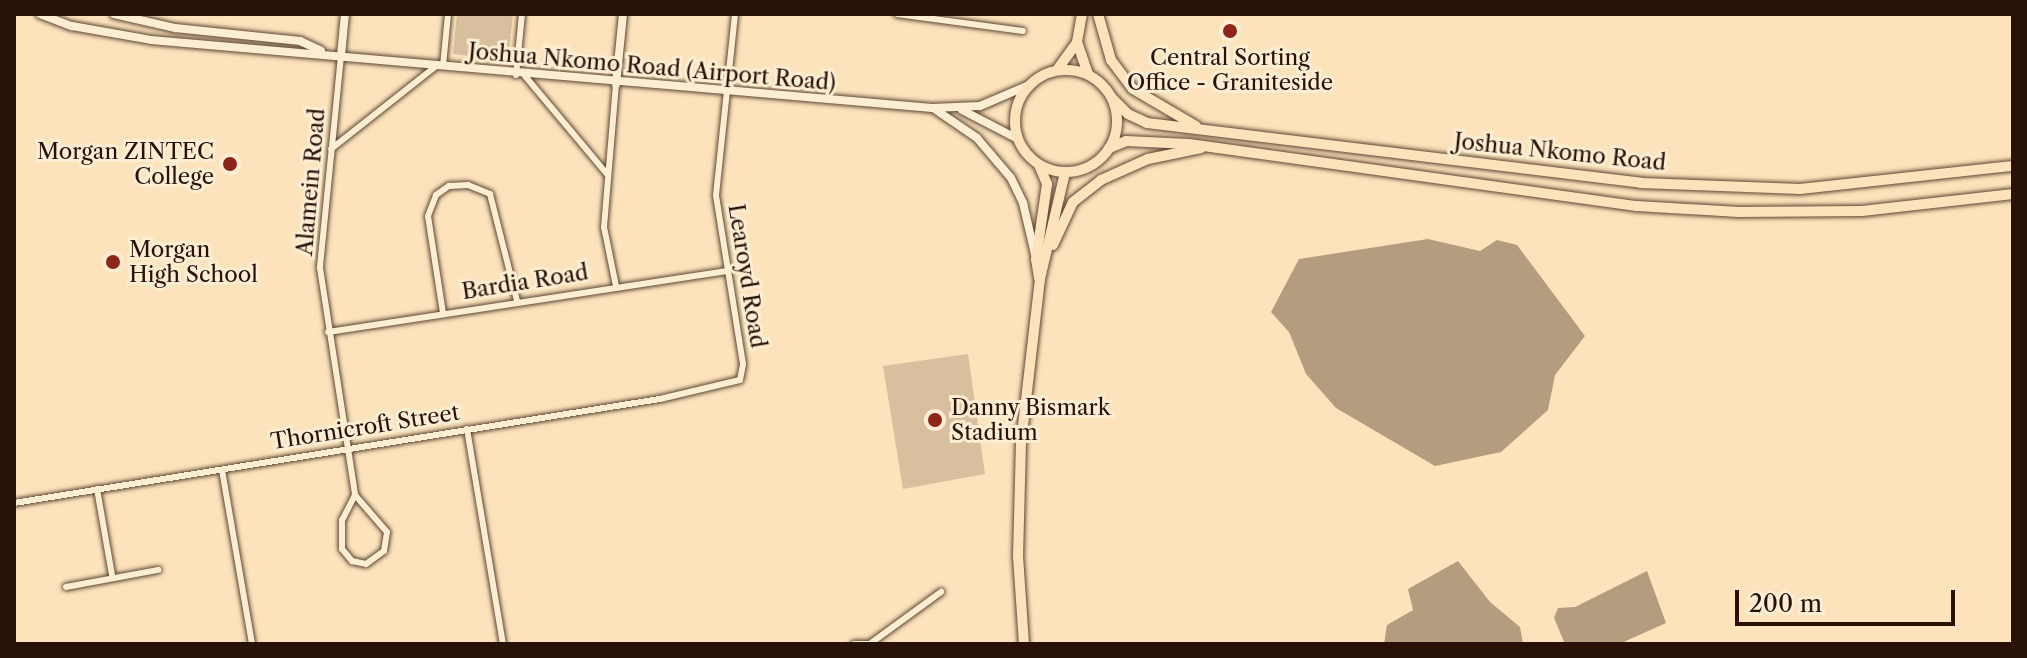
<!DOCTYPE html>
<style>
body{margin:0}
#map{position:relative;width:2027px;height:658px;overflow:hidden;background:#fce3bb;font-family:"Libre Caslon Text",serif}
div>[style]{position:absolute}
.green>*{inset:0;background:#d8bf9d}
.water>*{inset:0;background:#b49c7e}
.roads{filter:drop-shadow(0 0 2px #5d4635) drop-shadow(0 0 2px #5d4635)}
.minor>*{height:6px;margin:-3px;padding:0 3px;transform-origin:3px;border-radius:3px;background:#fdedd3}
.tertiary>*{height:8px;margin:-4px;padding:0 4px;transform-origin:4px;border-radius:4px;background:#fdedd3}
.primary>*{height:10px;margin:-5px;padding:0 5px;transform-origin:5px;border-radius:5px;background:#fce3bb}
.primary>.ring{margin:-5px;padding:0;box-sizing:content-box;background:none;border:10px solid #fce3bb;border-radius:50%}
.dots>*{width:22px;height:22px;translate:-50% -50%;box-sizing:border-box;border:4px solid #fdedd3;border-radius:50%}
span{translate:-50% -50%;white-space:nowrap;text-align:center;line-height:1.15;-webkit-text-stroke:6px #fdedd3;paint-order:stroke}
.poi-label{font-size:22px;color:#281108}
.right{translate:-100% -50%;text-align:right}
.left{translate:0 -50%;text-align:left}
.street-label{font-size:22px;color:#281108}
.frame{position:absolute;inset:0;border:16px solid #281108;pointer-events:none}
.scale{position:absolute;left:1735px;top:590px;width:220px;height:36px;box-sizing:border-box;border:4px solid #281108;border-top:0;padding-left:10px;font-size:24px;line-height:28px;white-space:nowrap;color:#281108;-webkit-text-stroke:6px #fdedd3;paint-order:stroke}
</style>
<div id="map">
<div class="green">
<i style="clip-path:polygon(457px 14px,513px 14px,508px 60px,453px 54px)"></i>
<i style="clip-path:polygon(968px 354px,985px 474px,903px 489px,883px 366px)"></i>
</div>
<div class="water">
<i style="clip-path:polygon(1428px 239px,1480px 251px,1497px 240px,1517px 245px,1585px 336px,1555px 375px,1548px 410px,1501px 452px,1435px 466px,1336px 408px,1306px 374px,1289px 332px,1271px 312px,1299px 259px)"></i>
<i style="clip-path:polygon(1458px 561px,1490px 602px,1520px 627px,1523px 644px,1384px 644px,1387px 625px,1413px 610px,1408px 589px)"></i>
<i style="clip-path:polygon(1647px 571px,1666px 623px,1619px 644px,1565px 644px,1554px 618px,1558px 608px,1575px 607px)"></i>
</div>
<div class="roads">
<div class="minor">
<i style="left:897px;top:14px;width:127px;rotate:7.7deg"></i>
<i style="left:341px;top:56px;width:213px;rotate:95.7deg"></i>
<i style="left:320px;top:268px;width:230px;rotate:81.2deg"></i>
<i style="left:355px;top:495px;width:28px;rotate:117deg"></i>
<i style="left:342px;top:520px;width:29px;rotate:90deg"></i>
<i style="left:342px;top:549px;width:16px;rotate:50deg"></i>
<i style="left:352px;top:561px;width:14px;rotate:12deg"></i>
<i style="left:366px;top:564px;width:22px;rotate:-36deg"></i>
<i style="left:384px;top:551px;width:19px;rotate:-81deg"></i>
<i style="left:387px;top:532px;width:49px;rotate:-130.9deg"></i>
<i style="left:443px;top:66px;width:52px;rotate:-84.5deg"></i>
<i style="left:516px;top:75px;width:61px;rotate:-84.4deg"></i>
<i style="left:525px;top:76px;width:128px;rotate:50.1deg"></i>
<i style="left:616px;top:84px;width:144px;rotate:94.8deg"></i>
<i style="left:604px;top:227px;width:60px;rotate:78.5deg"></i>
<i style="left:331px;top:149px;width:134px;rotate:-38.3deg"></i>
<i style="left:443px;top:313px;width:98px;rotate:-98.8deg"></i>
<i style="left:428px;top:216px;width:22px;rotate:-69deg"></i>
<i style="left:436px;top:195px;width:16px;rotate:-35deg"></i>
<i style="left:449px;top:186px;width:19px;rotate:-3deg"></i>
<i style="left:468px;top:185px;width:24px;rotate:22deg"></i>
<i style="left:490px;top:194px;width:110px;rotate:75.8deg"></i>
<i style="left:328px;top:332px;width:404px;rotate:-8.7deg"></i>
<i style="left:467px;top:429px;width:218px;rotate:80.5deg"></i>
<i style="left:222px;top:470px;width:177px;rotate:80.2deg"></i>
<i style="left:97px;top:489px;width:87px;rotate:80.1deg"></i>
<i style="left:14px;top:503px;width:654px;rotate:-9.15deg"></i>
<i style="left:660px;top:399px;width:82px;rotate:-13.4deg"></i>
<i style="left:740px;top:380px;width:16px;rotate:-79deg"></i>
<i style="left:743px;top:364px;width:171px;rotate:-99.1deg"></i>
<i style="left:716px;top:195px;width:182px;rotate:-84deg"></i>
<i style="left:66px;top:587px;width:94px;rotate:-10.5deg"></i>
<i style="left:871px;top:643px;width:87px;rotate:-36.1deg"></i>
<i style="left:854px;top:644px;width:17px"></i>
</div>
<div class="tertiary">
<i style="left:40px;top:14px;width:34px;rotate:21deg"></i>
<i style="left:72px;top:26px;width:80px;rotate:10deg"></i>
<i style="left:151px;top:40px;width:784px;rotate:4.98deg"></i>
<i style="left:932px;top:108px;width:48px;rotate:-2.4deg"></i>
<i style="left:980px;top:106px;width:53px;rotate:-23.2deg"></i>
<i style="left:114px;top:14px;width:63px;rotate:12.9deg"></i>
<i style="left:175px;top:28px;width:126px;rotate:5.9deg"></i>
<i style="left:300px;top:41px;width:23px;rotate:25deg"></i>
<i style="left:341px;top:56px;width:42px;rotate:-84.6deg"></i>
<i style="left:616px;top:84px;width:70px;rotate:-84.3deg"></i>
<i style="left:936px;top:110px;width:50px;rotate:34.3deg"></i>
<i style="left:977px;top:138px;width:52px;rotate:49.6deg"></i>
<i style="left:1011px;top:178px;width:28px;rotate:64deg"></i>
<i style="left:1023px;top:203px;width:52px;rotate:76.8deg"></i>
<i style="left:962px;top:110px;width:63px;rotate:27.4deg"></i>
</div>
<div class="primary">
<i style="left:1098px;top:14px;width:48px;rotate:74.2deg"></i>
<i style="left:1111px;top:60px;width:36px;rotate:53deg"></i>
<i style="left:1133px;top:89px;width:73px;rotate:30.4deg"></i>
<i style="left:1077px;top:42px;width:34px;rotate:71deg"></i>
<i style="left:1057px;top:70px;width:34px;rotate:-54deg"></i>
<i style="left:1077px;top:42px;width:28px;rotate:-80deg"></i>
<i class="ring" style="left:1015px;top:70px;width:92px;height:92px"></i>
<i style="left:1112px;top:98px;width:23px;rotate:45deg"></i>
<i style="left:1128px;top:114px;width:21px;rotate:25deg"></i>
<i style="left:1147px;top:123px;width:498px;rotate:6.9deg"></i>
<i style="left:1641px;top:183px;width:159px;rotate:2.2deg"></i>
<i style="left:1800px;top:189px;width:214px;rotate:-6.2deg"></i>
<i style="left:1109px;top:148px;width:18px;rotate:-22deg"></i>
<i style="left:1126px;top:141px;width:63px;rotate:2.7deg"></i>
<i style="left:1189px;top:144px;width:452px;rotate:7.9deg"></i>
<i style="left:1637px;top:206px;width:102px;rotate:3.4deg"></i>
<i style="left:1739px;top:212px;width:123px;rotate:-0.5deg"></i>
<i style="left:1862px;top:211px;width:152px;rotate:-6.4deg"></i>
<i style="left:1039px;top:165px;width:21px;rotate:67deg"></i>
<i style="left:1047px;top:184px;width:76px;rotate:98.3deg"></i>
<i style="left:1036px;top:259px;width:19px;rotate:81deg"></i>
<i style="left:1053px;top:245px;width:47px;rotate:-65.1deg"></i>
<i style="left:1073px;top:202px;width:36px;rotate:-38deg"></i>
<i style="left:1101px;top:180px;width:51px;rotate:-24.1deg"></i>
<i style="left:1148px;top:159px;width:54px;rotate:-11.7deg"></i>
<i style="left:1024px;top:644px;width:87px;rotate:-93.9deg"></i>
<i style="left:1018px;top:557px;width:114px;rotate:-88.5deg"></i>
<i style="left:1021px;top:443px;width:165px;rotate:-83.4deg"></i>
<i style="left:1040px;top:279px;width:110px;rotate:-76.8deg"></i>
</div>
</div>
<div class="dots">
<i style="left:1230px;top:31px;background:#8f2418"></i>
<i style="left:230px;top:164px;background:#8f2418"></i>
<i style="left:113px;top:262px;background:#8f2418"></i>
<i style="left:935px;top:420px;background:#8f2418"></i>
</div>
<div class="poi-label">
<span style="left:1230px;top:70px">Central Sorting<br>Office - Graniteside</span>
<span class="right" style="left:214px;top:164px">Morgan ZINTEC<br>College</span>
<span class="left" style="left:129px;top:262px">Morgan<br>High School</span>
<span class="left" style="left:951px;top:420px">Danny Bismark<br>Stadium</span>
</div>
<div class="street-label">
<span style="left:652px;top:67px;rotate:5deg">Joshua Nkomo Road (Airport Road)</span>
<span style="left:1560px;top:152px;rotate:6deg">Joshua Nkomo Road</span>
<span style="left:311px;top:182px;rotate:-85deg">Alamein Road</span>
<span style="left:747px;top:276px;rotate:81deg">Learoyd Road</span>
<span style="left:525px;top:282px;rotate:-9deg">Bardia Road</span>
<span style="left:365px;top:427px;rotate:-9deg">Thornicroft Street</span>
</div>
<div class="frame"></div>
<div class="scale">200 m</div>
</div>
